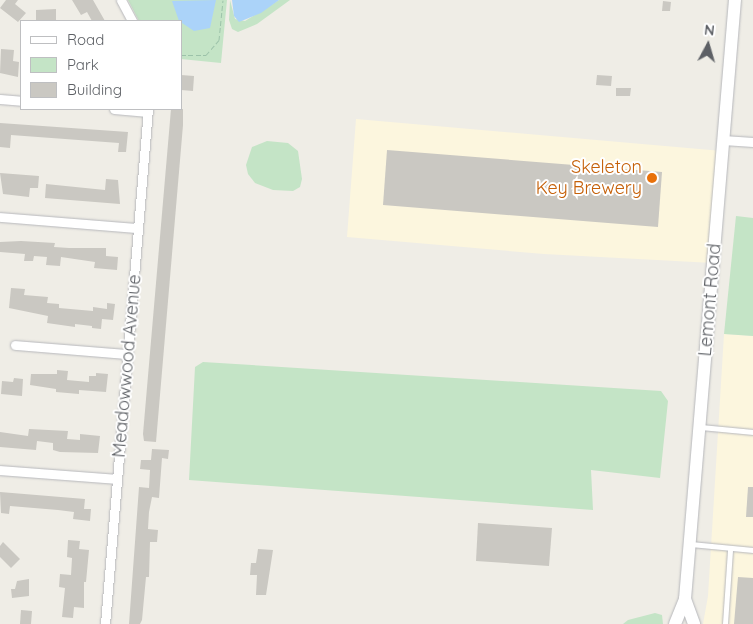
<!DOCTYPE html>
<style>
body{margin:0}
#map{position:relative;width:753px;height:624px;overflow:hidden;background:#efede6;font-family:Quicksand,sans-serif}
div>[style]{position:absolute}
.commercial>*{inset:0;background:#fcf6de}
.green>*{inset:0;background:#c4e4c6}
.water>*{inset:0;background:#abd3f9}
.building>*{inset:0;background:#cac8c2}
.path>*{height:1px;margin-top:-0.5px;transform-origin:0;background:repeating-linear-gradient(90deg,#9cc2a9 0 5px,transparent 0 7.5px)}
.roads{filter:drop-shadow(0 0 1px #b6b7bb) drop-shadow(0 0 1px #b6b7bb)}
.lane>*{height:4.5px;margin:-2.25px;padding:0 2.25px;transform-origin:2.25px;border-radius:2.25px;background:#fff}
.street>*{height:9px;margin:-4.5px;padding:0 4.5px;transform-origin:4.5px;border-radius:4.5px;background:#fff}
.secondary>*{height:12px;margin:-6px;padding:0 6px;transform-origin:6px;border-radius:6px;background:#fff}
.dots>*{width:14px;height:14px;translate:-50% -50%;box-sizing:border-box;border:2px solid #fff;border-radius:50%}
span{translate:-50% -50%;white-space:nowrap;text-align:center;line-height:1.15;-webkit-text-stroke:4px #fff;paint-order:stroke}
.food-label{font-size:18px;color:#c56008}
.right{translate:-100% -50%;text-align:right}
.street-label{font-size:18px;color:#5d6065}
.legend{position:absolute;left:20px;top:20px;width:162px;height:90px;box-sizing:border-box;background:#fff;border:1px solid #bebfc1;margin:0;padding:6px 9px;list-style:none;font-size:15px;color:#5d6065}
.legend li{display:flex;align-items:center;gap:10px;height:25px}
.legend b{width:25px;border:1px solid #bebfc1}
.north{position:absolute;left:683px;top:20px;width:50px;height:50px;-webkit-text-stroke:4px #fff;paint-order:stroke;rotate:6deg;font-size:14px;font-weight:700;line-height:20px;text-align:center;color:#5d6065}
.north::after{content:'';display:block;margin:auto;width:18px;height:22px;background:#5d6065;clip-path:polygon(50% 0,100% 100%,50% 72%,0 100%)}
</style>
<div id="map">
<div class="commercial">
<i style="clip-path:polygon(356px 119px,722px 151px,713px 263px,544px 254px,347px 237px)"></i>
<i style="clip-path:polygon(724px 334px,753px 336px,753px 624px,703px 624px,708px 596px)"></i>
</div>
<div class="green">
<i style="clip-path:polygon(128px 0,227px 0,221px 63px,181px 59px,181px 21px,139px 21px)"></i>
<i style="clip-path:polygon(230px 0,235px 19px,245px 21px,279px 0,290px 0,257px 24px,238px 32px,232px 29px,229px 20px)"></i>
<i style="clip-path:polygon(267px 141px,288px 143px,298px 151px,302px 179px,300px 187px,293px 191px,273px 190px,255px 183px,248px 174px,246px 165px,252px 147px)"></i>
<i style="clip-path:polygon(736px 216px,753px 218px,753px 336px,724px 334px)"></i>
<i style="clip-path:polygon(203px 362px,661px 391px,668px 401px,660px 478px,591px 470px,593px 510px,189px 480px,195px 367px)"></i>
<i style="clip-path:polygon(655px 613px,662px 615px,663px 624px,623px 624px,628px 620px)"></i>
</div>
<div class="water">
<i style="clip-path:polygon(216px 0,210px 28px,194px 31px,179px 21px,172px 1px)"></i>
<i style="clip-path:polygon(232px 0,279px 0,261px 13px,239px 22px,234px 16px)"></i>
</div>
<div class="building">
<i style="clip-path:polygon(6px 0,18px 0,15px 4px,26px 13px,18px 22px,0 8px)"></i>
<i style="clip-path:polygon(72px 0,93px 0,105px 21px,92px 21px,87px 12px,81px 15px)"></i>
<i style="clip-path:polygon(663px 1px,671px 2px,670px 11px,662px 11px)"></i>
<i style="clip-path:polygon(56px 9px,56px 21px,36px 21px,36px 10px)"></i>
<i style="clip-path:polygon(1px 49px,14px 50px,13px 61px,19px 62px,18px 77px,0 73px)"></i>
<i style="clip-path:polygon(181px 75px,194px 76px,193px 91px,181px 90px)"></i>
<i style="clip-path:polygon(597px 75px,612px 76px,611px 86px,596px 85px)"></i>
<i style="clip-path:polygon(616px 88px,631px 88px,630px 96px,616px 96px)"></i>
<i style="clip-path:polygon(171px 109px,183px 109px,183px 125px,156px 442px,144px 441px,143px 434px)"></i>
<i style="clip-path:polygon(0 123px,128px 132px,126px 152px,118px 152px,119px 143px,11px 135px,10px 148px,0 147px)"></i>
<i style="clip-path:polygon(387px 150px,662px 172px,658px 227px,383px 205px)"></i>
<i style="clip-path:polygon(0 173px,39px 176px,38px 188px,30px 188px,29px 197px,3px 194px)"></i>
<i style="clip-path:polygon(106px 179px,118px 180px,120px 204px,45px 198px,46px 184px,105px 190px)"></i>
<i style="clip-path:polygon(21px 241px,55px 243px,54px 247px,69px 248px,106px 248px,106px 256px,118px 257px,117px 270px,94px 268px,95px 262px,61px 257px,60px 266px,46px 265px,47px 257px,34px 256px,33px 261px,24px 261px,25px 254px,0 252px,0 242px)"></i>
<i style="clip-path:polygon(11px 288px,25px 289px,24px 295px,48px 297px,47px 303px,59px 304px,59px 308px,93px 311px,93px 307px,107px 309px,107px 303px,115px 304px,113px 320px,102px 319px,101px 329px,92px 328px,92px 326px,75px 324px,75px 327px,47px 323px,48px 316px,9px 308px)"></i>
<i style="clip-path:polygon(57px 370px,68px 371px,67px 380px,89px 382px,89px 376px,96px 376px,96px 373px,108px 374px,106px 392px,79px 390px,79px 394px,56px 392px,56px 389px,30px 385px,31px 374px,57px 374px)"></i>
<i style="clip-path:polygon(14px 378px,23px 379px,22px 396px,1px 394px,2px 381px,13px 382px)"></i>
<i style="clip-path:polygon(29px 429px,68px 431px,67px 439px,80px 440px,80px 434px,100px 436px,98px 453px,60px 452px,53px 450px,53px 443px,37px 441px,36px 450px,0 447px,0 432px,28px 436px)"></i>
<i style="clip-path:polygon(152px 449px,169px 450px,168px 459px,162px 458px,159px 498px,152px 497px,149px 512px,148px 529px,158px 530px,157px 542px,150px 542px,149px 577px,146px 577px,142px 620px,140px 624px,129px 624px,139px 487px,149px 488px,150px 470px,140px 469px,141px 460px,151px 460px)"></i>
<i style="clip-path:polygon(748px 487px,753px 487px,753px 517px,746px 517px)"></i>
<i style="clip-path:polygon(0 492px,85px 499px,84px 509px,91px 509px,90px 521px,73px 519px,74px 512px,58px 510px,10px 506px,9px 514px,1px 513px)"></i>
<i style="clip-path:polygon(478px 523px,552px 528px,549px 566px,476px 561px)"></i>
<i style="clip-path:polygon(68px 540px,80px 541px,79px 549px,89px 550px,86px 582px,84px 582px,84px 608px,74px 607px,73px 618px,62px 617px,65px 588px,59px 587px,60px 574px,71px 575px,72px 558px,67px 557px)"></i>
<i style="clip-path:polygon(3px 542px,20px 559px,11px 568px,0 557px,0 546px)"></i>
<i style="clip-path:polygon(258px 549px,273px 550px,266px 595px,256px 595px,257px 575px,250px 575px,251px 563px,256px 563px)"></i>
<i style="clip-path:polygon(738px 577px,753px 578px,753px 624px,734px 624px)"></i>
<i style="clip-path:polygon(29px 579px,29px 596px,12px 598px,11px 589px,15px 589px,17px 581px)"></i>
<i style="clip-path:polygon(21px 610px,32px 611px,31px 624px,20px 624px)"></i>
</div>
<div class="path">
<i style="left:181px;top:55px;width:25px"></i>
<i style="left:206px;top:55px;width:20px;rotate:-49deg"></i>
<i style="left:219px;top:40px;width:40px;rotate:-84.3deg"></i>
</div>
<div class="roads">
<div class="lane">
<i style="left:701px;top:427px;width:52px;rotate:5.5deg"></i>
<i style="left:691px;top:544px;width:62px;rotate:5.5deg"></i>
<i style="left:725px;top:624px;width:74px;rotate:-86.1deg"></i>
</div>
<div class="street">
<i style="left:121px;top:0;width:24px;rotate:62deg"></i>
<i style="left:0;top:99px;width:21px;rotate:5deg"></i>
<i style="left:114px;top:109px;width:34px;rotate:5deg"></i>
<i style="left:723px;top:140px;width:30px;rotate:4deg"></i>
<i style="left:0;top:217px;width:138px;rotate:4.6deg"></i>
<i style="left:15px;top:345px;width:113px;rotate:4.6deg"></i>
<i style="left:0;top:470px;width:117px;rotate:4.4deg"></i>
<i style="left:105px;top:624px;width:517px;rotate:-85.23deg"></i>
</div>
<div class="secondary">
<i style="left:685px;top:599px;width:27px;rotate:70deg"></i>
<i style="left:675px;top:624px;width:27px;rotate:-68deg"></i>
<i style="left:685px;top:599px;width:601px;rotate:-85.23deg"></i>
</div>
</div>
<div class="dots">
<i style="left:652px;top:178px;background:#e8710a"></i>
</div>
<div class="food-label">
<span class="right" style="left:642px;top:178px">Skeleton<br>Key Brewery</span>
</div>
<div class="street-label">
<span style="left:710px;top:300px;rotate:-85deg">Lemont Road</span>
<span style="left:127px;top:366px;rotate:-85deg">Meadowwood Avenue</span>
</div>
<ul class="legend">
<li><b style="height:6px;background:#fff"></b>Road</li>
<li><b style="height:14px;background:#c4e4c6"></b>Park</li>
<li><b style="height:14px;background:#cac8c2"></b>Building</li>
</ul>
<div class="north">N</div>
</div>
